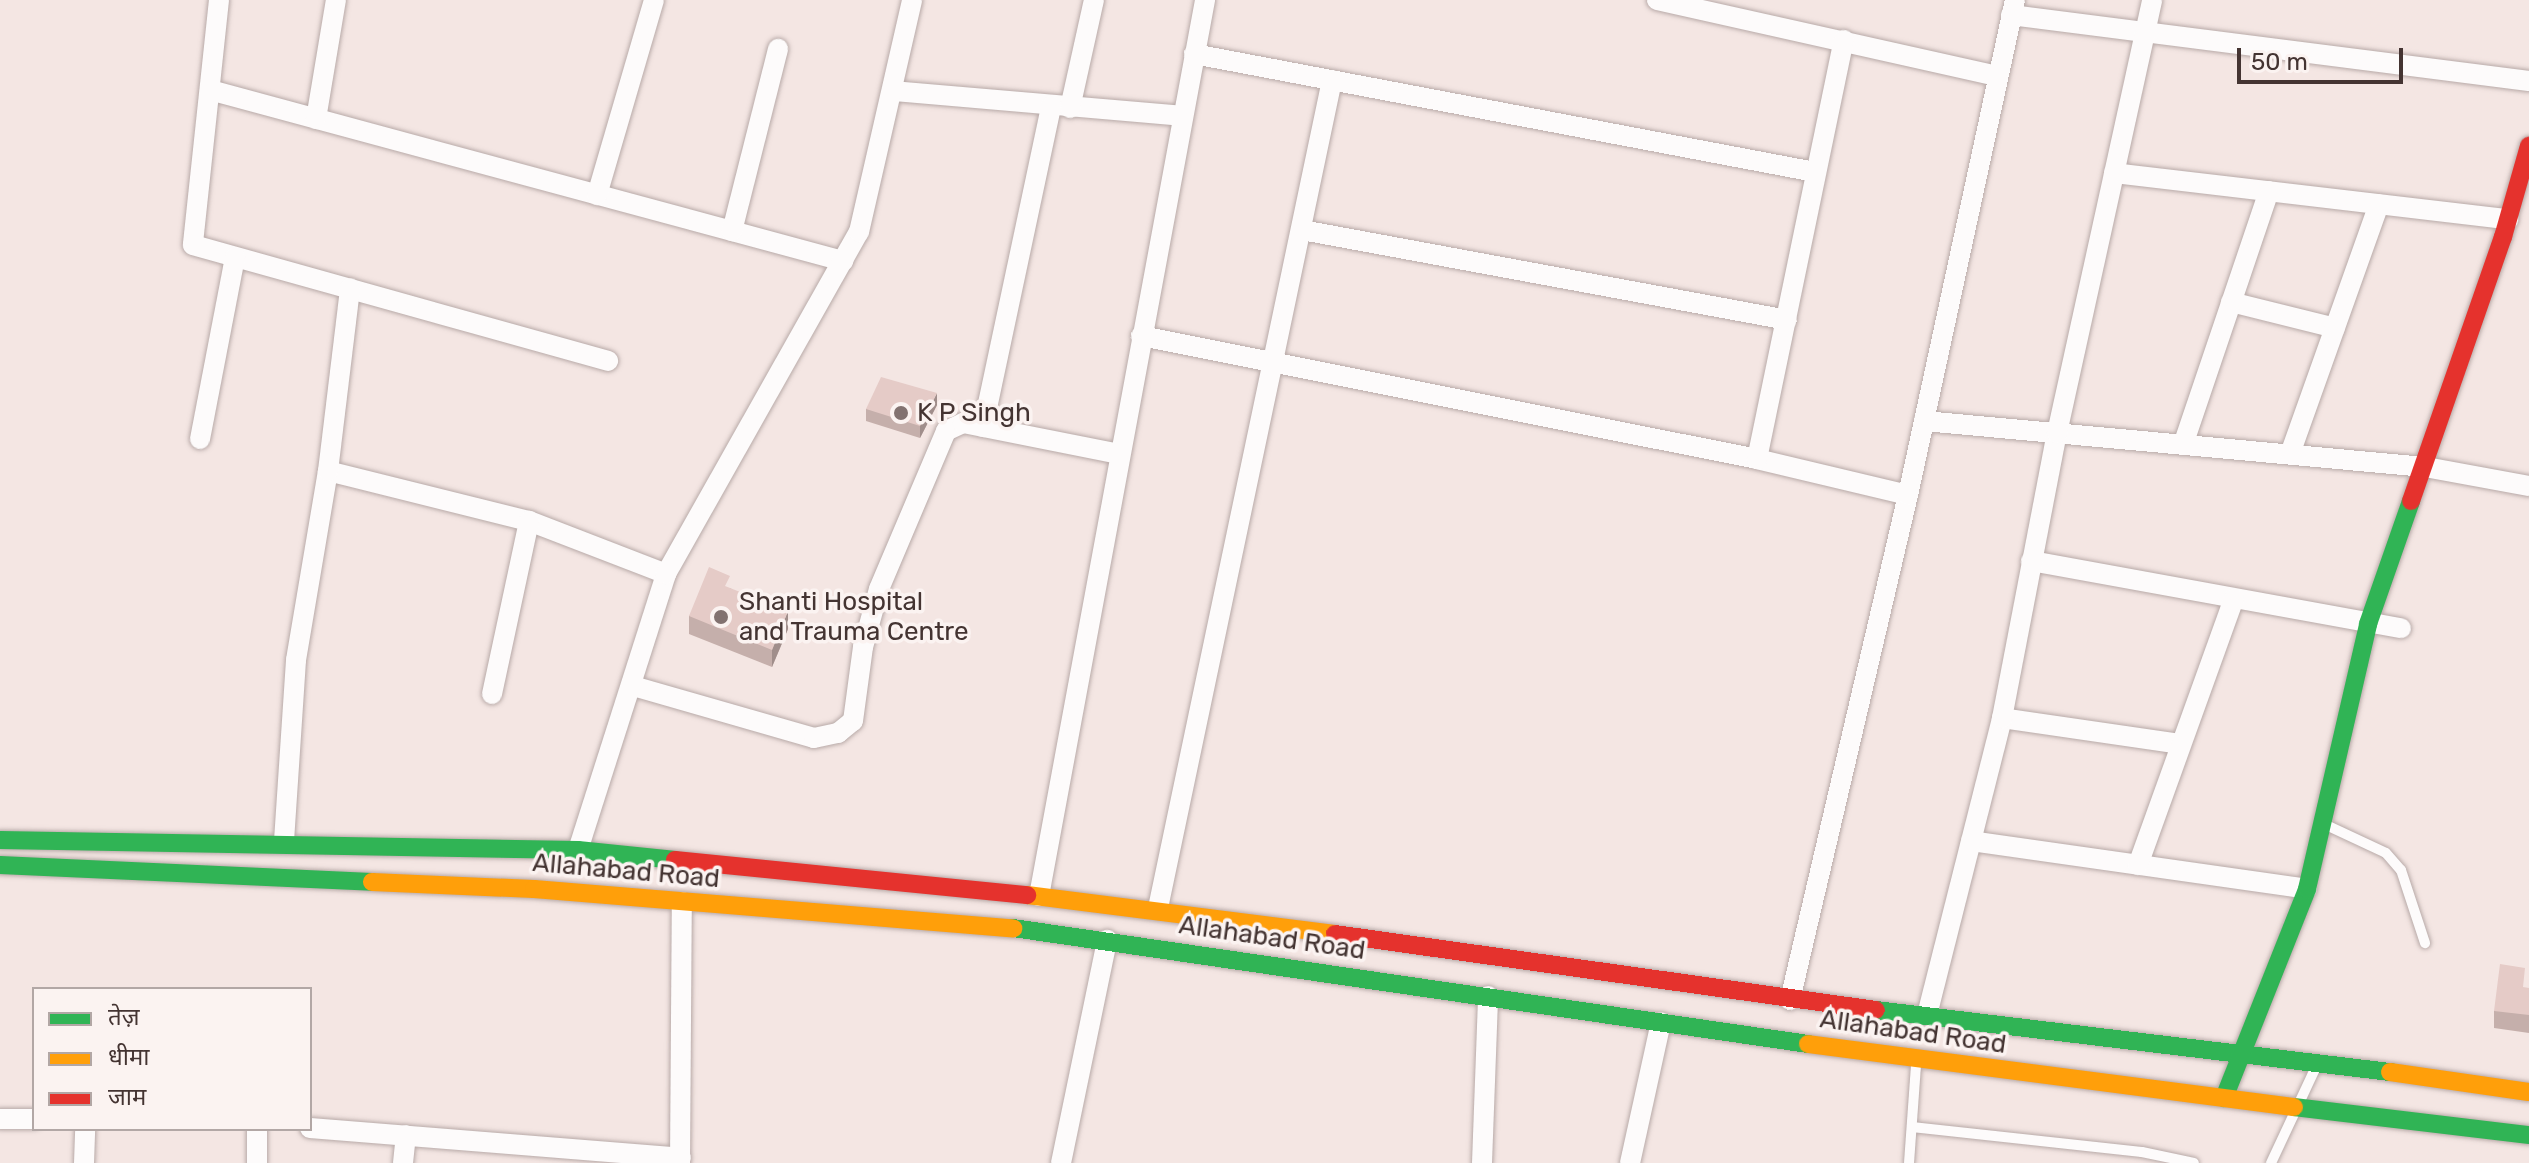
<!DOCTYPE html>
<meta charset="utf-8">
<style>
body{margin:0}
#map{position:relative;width:2529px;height:1163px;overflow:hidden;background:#f4e6e3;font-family:Rubik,"Noto Sans Devanagari",sans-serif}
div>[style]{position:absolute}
.roads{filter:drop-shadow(0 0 2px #b8aaa8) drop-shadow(0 0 2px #b8aaa8)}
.lane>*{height:10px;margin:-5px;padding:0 5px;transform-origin:5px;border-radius:5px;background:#fdfbfb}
.street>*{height:20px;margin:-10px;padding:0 10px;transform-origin:10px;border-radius:10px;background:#fdfbfb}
.fast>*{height:18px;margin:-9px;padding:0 9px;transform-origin:9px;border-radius:9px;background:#30b455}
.slow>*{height:18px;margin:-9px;padding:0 9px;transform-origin:9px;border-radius:9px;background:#ff9f0a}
.jam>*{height:18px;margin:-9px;padding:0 9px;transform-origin:9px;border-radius:9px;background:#e5322d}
.wall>*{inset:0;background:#c5afab}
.shaded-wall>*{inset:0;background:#a08e8b}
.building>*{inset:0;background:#e5cbc7}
.dots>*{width:22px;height:22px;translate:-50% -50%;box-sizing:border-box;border:4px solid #fbf3f1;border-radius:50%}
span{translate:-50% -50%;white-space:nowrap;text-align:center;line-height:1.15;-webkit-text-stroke:7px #fbf3f1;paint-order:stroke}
.poi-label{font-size:26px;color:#443432}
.left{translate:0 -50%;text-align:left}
.street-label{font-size:26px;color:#443432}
.legend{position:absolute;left:32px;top:987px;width:280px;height:144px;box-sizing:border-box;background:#fbf3f1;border:2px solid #b2a7a5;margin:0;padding:10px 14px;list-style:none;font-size:24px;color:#443432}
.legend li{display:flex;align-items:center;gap:16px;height:40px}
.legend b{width:40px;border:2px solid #b2a7a5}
.scale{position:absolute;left:2237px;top:48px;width:166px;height:36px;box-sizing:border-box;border:4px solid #443432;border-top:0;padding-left:10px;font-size:24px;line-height:28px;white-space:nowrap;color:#443432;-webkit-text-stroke:6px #fbf3f1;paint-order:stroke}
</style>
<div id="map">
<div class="roads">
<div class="lane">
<i style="left:2324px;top:824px;width:68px;rotate:25.1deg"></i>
<i style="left:2386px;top:853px;width:23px;rotate:49deg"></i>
<i style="left:2401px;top:870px;width:77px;rotate:71.8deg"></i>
<i style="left:1912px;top:1127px;width:231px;rotate:6.2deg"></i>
<i style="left:2142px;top:1152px;width:53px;rotate:11.9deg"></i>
<i style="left:1909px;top:1163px;width:98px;rotate:-85.9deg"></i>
<i style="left:2271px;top:1163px;width:106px;rotate:-64.9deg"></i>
</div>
<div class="street">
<i style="left:219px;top:0;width:246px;rotate:96.1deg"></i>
<i style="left:193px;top:245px;width:431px;rotate:15.6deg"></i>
<i style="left:1657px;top:0;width:349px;rotate:12.6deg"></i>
<i style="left:2011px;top:15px;width:522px;rotate:7.26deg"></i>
<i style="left:1194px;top:54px;width:632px;rotate:10.76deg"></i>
<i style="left:210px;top:90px;width:656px;rotate:15.12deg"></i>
<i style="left:893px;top:91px;width:291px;rotate:4.9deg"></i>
<i style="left:1070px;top:108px;width:111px;rotate:-77.5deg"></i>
<i style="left:316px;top:119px;width:121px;rotate:-80.5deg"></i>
<i style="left:2114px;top:173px;width:397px;rotate:6.7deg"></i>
<i style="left:597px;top:195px;width:203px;rotate:-73.7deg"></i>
<i style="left:1302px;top:230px;width:493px;rotate:10.5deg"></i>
<i style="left:732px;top:231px;width:188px;rotate:-75.8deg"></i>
<i style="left:2231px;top:302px;width:107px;rotate:14deg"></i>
<i style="left:1141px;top:336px;width:628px;rotate:11.29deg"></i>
<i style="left:1757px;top:459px;width:155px;rotate:13.4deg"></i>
<i style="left:1924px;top:421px;width:503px;rotate:5.25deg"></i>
<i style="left:2425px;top:467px;width:106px;rotate:10.4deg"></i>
<i style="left:983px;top:427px;width:328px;rotate:-78deg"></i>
<i style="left:200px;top:439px;width:185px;rotate:-79.1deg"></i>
<i style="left:2183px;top:445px;width:268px;rotate:-71.3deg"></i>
<i style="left:2290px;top:454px;width:265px;rotate:-70.4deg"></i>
<i style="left:1757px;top:459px;width:428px;rotate:-78.3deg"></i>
<i style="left:328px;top:471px;width:207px;rotate:14deg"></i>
<i style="left:529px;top:521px;width:147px;rotate:21.1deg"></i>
<i style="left:2031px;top:561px;width:376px;rotate:10.3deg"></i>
<i style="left:633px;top:686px;width:188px;rotate:16deg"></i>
<i style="left:814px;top:738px;width:25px;rotate:-12deg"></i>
<i style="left:838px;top:733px;width:19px;rotate:-39deg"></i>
<i style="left:853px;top:721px;width:75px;rotate:-82.3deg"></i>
<i style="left:863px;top:647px;width:60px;rotate:-74.6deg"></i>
<i style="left:879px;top:589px;width:172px;rotate:-67deg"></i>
<i style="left:946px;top:431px;width:19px;rotate:-25deg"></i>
<i style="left:963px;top:423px;width:159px;rotate:11.2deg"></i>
<i style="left:492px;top:694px;width:177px;rotate:-77.9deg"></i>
<i style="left:2002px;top:718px;width:180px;rotate:8.3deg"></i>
<i style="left:284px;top:841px;width:181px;rotate:-86.2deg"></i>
<i style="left:296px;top:660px;width:192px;rotate:-80.4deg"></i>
<i style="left:328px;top:471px;width:184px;rotate:-83.1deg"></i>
<i style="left:1971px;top:841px;width:339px;rotate:8.1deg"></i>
<i style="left:578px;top:850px;width:290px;rotate:-72.3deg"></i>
<i style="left:666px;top:574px;width:393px;rotate:-60.6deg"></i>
<i style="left:859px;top:232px;width:238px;rotate:-77.1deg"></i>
<i style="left:2138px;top:865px;width:283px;rotate:-70.2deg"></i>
<i style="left:1039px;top:896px;width:911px;rotate:-79.5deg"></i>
<i style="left:1158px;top:908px;width:846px;rotate:-78.13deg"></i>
<i style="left:1790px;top:1000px;width:519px;rotate:-76.85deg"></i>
<i style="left:1908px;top:495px;width:506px;rotate:-77.8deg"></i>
<i style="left:1927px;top:1015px;width:306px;rotate:-75.8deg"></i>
<i style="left:2002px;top:718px;width:290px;rotate:-79.1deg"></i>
<i style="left:2057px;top:433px;width:443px;rotate:-77.6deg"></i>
<i style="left:0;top:1119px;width:34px"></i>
<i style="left:310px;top:1128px;width:372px;rotate:4.6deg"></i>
<i style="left:84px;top:1163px;width:34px;rotate:-88deg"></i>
<i style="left:257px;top:1163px;width:34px;rotate:-90deg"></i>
<i style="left:403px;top:1163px;width:28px;rotate:-84deg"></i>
<i style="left:680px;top:1163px;width:261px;rotate:-89.6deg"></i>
<i style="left:1061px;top:1163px;width:228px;rotate:-78.3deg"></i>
<i style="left:1482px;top:1163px;width:167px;rotate:-87.9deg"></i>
<i style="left:1630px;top:1163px;width:144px;rotate:-77.6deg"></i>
</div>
<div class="fast">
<i style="left:0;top:840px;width:578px;rotate:0.99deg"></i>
<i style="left:578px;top:850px;width:98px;rotate:5.9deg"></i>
<i style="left:0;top:865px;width:372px;rotate:2.6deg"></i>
<i style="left:1013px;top:928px;width:803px;rotate:8.3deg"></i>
<i style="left:1876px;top:1010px;width:518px;rotate:6.88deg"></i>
<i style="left:2224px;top:1098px;width:225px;rotate:-68.3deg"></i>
<i style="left:2307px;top:889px;width:272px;rotate:-77deg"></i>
<i style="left:2368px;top:624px;width:130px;rotate:-70.7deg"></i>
<i style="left:2294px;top:1107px;width:237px;rotate:6.8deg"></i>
</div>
<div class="slow">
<i style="left:372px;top:882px;width:162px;rotate:2.5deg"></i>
<i style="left:534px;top:889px;width:481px;rotate:4.7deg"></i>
<i style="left:1027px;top:895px;width:310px;rotate:7.2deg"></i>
<i style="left:1808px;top:1044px;width:490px;rotate:7.4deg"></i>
<i style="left:2390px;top:1072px;width:140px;rotate:8.2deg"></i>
</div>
<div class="jam">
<i style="left:2411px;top:501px;width:280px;rotate:-70.8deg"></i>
<i style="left:2503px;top:237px;width:95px;rotate:-74.1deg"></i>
<i style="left:675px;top:860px;width:354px;rotate:5.7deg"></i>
<i style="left:1335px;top:934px;width:546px;rotate:8deg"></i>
</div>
</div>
<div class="wall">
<i style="clip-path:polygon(937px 405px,920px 438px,866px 421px,866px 409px)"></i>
<i style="clip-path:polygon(730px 588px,788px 629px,772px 667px,689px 634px,689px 616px)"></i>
<i style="clip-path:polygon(2525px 988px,2529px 988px,2529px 1033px,2494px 1028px,2494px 1011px)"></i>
</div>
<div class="shaded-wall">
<i style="clip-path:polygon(937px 393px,937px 405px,920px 438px,920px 426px)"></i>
<i style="clip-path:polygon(788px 611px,788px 629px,772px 667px,772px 650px)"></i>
</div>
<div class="building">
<i style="clip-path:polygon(881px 377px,937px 393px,920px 426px,866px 409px)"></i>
<i style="clip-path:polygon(709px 567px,730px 576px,725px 586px,788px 611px,772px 650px,689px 616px)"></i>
<i style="clip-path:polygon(2500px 964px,2525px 968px,2523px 987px,2529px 988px,2529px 1015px,2494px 1011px)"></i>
</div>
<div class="dots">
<i style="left:901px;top:413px;background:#827270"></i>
<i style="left:721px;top:617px;background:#827270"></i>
</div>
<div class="poi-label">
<span class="left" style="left:917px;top:413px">K P Singh</span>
<span class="left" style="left:739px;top:617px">Shanti Hospital<br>and Trauma Centre</span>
</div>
<div class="street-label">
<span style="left:626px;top:871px;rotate:5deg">Allahabad Road</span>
<span style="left:1272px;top:938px;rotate:8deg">Allahabad Road</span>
<span style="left:1913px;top:1032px;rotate:8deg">Allahabad Road</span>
</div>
<ul class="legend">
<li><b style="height:10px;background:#30b455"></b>तेज़</li>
<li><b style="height:10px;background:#ff9f0a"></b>धीमा</li>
<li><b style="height:10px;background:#e5322d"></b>जाम</li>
</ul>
<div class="scale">50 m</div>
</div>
